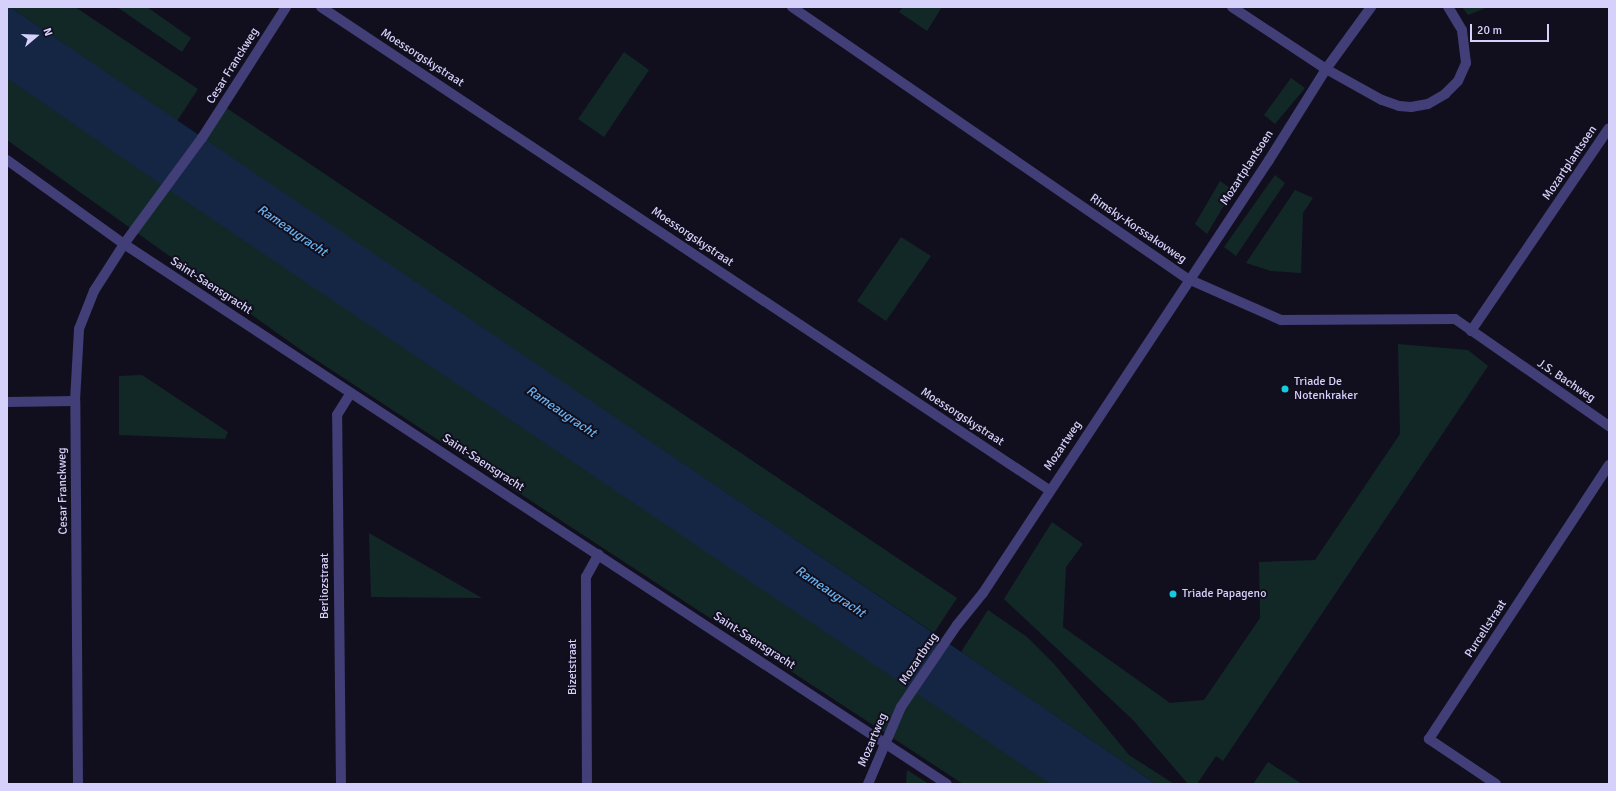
<!DOCTYPE html>
<style>
body{margin:0}
#map{position:relative;width:1616px;height:791px;overflow:hidden;background:#110f1e;font-family:Signika,sans-serif}
div>[style]{position:absolute}
.green>*{inset:0;background:#122827}
.water>*{inset:0;background:#142643}
.minor>*{height:10px;margin:-5px;padding:0 5px;transform-origin:5px;border-radius:5px;background:#413e78}
.dots>*{width:11px;height:11px;translate:-50% -50%;box-sizing:border-box;border:2px solid #110f1e;border-radius:50%}
span{translate:-50% -50%;white-space:nowrap;text-align:center;line-height:1.15;-webkit-text-stroke:4px #110f1e;paint-order:stroke}
.street-label{font-size:12px;color:#d6d1fa}
.poi-label{font-size:12px;color:#d6d1fa}
.left{translate:0 -50%;text-align:left}
.water-label{font-size:13px;color:#6ab1ef;font-style:italic}
.frame{position:absolute;inset:0;border:8px solid #d6d1fa;pointer-events:none}
.north{position:absolute;left:16px;top:16px;width:40px;height:40px;-webkit-text-stroke:3px #110f1e;paint-order:stroke;rotate:71deg;font-size:11px;font-weight:700;line-height:16px;text-align:center;color:#d6d1fa}
.north::after{content:'';display:block;margin:auto;width:14px;height:18px;background:#d6d1fa;clip-path:polygon(50% 0,100% 100%,50% 72%,0 100%)}
.scale{position:absolute;left:1470px;top:24px;width:79px;height:18px;box-sizing:border-box;border:2px solid #d6d1fa;border-top:0;padding-left:5px;font-size:12px;line-height:14px;white-space:nowrap;color:#d6d1fa;-webkit-text-stroke:3px #110f1e;paint-order:stroke}
</style>
<div id="map">
<div class="green">
<i style="clip-path:polygon(10px 7px,75px 7px,198px 89px,177px 121px)"></i>
<i style="clip-path:polygon(117px 7px,147px 7px,191px 38px,182px 52px)"></i>
<i style="clip-path:polygon(903px 7px,942px 7px,927px 31px,899px 12px)"></i>
<i style="clip-path:polygon(1462px 7px,1488px 7px,1468px 15px)"></i>
<i style="clip-path:polygon(624px 52px,649px 70px,604px 137px,578px 119px)"></i>
<i style="clip-path:polygon(7px 77px,1054px 784px,963px 784px,301px 350px,7px 140px)"></i>
<i style="clip-path:polygon(1291px 78px,1305px 88px,1275px 124px,1264px 115px)"></i>
<i style="clip-path:polygon(225px 107px,957px 598px,934px 633px,203px 140px)"></i>
<i style="clip-path:polygon(1275px 175px,1285px 183px,1236px 256px,1224px 247px)"></i>
<i style="clip-path:polygon(1220px 181px,1233px 190px,1207px 234px,1195px 224px)"></i>
<i style="clip-path:polygon(1295px 190px,1313px 198px,1303px 213px,1301px 273px,1271px 271px,1246px 263px)"></i>
<i style="clip-path:polygon(901px 237px,931px 256px,886px 321px,857px 301px)"></i>
<i style="clip-path:polygon(1398px 344px,1468px 350px,1488px 366px,1223px 761px,1216px 756px,1197px 784px,1188px 784px,1133px 720px,1004px 599px,1052px 522px,1083px 544px,1066px 567px,1063px 627px,1170px 703px,1204px 700px,1260px 618px,1259px 562px,1315px 560px,1400px 434px)"></i>
<i style="clip-path:polygon(142px 375px,228px 432px,225px 439px,119px 435px,119px 376px)"></i>
<i style="clip-path:polygon(369px 533px,482px 598px,371px 597px)"></i>
<i style="clip-path:polygon(988px 610px,1027px 637px,1055px 665px,1129px 755px,1174px 784px,1156px 784px,961px 652px)"></i>
<i style="clip-path:polygon(1268px 762px,1302px 784px,1253px 784px)"></i>
<i style="clip-path:polygon(907px 770px,929px 784px,906px 784px)"></i>
</div>
<div class="water">
<i style="clip-path:polygon(7px 7px,10px 7px,1156px 784px,1051px 784px,169px 190px,7px 78px)"></i>
</div>
<div class="minor">
<i style="left:321px;top:7px;width:874px;rotate:33.56deg"></i>
<i style="left:792px;top:7px;width:480px;rotate:34.5deg"></i>
<i style="left:1188px;top:279px;width:102px;rotate:23.8deg"></i>
<i style="left:1281px;top:320px;width:174px;rotate:-0.3deg"></i>
<i style="left:1455px;top:319px;width:188px;rotate:34.8deg"></i>
<i style="left:1232px;top:7px;width:113px;rotate:33.4deg"></i>
<i style="left:1326px;top:69px;width:64px;rotate:29deg"></i>
<i style="left:1382px;top:100px;width:18px;rotate:19deg"></i>
<i style="left:1399px;top:106px;width:12px;rotate:5deg"></i>
<i style="left:1411px;top:107px;width:17px;rotate:-10deg"></i>
<i style="left:1428px;top:104px;width:20px;rotate:-30deg"></i>
<i style="left:1445px;top:94px;width:18px;rotate:-45deg"></i>
<i style="left:1458px;top:81px;width:20px;rotate:-66deg"></i>
<i style="left:1466px;top:63px;width:33px;rotate:-97deg"></i>
<i style="left:1462px;top:30px;width:27px;rotate:-121deg"></i>
<i style="left:7px;top:160px;width:144px;rotate:35.7deg"></i>
<i style="left:124px;top:244px;width:984px;rotate:33.27deg"></i>
<i style="left:1471px;top:331px;width:245px;rotate:-55.8deg"></i>
<i style="left:7px;top:402px;width:68px;rotate:-0.8deg"></i>
<i style="left:78px;top:784px;width:383px;rotate:-90.4deg"></i>
<i style="left:75px;top:401px;width:72px;rotate:-86.8deg"></i>
<i style="left:79px;top:329px;width:41px;rotate:-68.5deg"></i>
<i style="left:94px;top:291px;width:56px;rotate:-57.4deg"></i>
<i style="left:124px;top:244px;width:132px;rotate:-53.7deg"></i>
<i style="left:202px;top:138px;width:156px;rotate:-57.3deg"></i>
<i style="left:341px;top:784px;width:369px;rotate:-90.6deg"></i>
<i style="left:337px;top:415px;width:26px;rotate:-58deg"></i>
<i style="left:587px;top:784px;width:207px;rotate:-90.3deg"></i>
<i style="left:586px;top:577px;width:26px;rotate:-61deg"></i>
<i style="left:868px;top:784px;width:84px;rotate:-66.8deg"></i>
<i style="left:901px;top:707px;width:99px;rotate:-55.7deg"></i>
<i style="left:957px;top:625px;width:41px;rotate:-50.9deg"></i>
<i style="left:983px;top:593px;width:519px;rotate:-56.55deg"></i>
<i style="left:1269px;top:160px;width:107px;rotate:-57.9deg"></i>
<i style="left:1326px;top:69px;width:77px;rotate:-54deg"></i>
<i style="left:1496px;top:784px;width:81px;rotate:-146.1deg"></i>
<i style="left:1429px;top:739px;width:328px;rotate:-56.7deg"></i>
</div>
<div class="dots">
<i style="left:1285px;top:389px;background:#17cbdf"></i>
<i style="left:1173px;top:594px;background:#17cbdf"></i>
</div>
<div class="street-label">
<span style="left:422px;top:58px;rotate:33deg">Moessorgskystraat</span>
<span style="left:233px;top:66px;rotate:-58deg">Cesar Franckweg</span>
<span style="left:1570px;top:163px;rotate:-56deg">Mozartplantsoen</span>
<span style="left:1247px;top:168px;rotate:-57deg">Mozartplantsoen</span>
<span style="left:1138px;top:229px;rotate:34deg">Rimsky-Korssakovweg</span>
<span style="left:692px;top:237px;rotate:34deg">Moessorgskystraat</span>
<span style="left:211px;top:286px;rotate:33deg">Saint-Saensgracht</span>
<span style="left:1566px;top:381px;rotate:34deg">J.S. Bachweg</span>
<span style="left:962px;top:417px;rotate:33deg">Moessorgskystraat</span>
<span style="left:1063px;top:446px;rotate:-56deg">Mozartweg</span>
<span style="left:483px;top:463px;rotate:33deg">Saint-Saensgracht</span>
<span style="left:63px;top:491px;rotate:-91deg">Cesar Franckweg</span>
<span style="left:325px;top:586px;rotate:-90deg">Berliozstraat</span>
<span style="left:1486px;top:629px;rotate:-57deg">Purcellstraat</span>
<span style="left:754px;top:641px;rotate:33deg">Saint-Saensgracht</span>
<span style="left:919px;top:659px;rotate:-56deg">Mozartbrug</span>
<span style="left:573px;top:667px;rotate:-90deg">Bizetstraat</span>
<span style="left:873px;top:740px;rotate:-67deg">Mozartweg</span>
</div>
<div class="poi-label">
<span class="left" style="left:1294px;top:389px">Triade De<br>Notenkraker</span>
<span class="left" style="left:1182px;top:594px">Triade Papageno</span>
</div>
<div class="water-label">
<span style="left:292px;top:231px;rotate:34deg">Rameaugracht</span>
<span style="left:561px;top:412px;rotate:34deg">Rameaugracht</span>
<span style="left:830px;top:592px;rotate:34deg">Rameaugracht</span>
</div>
<div class="frame"></div>
<div class="north">N</div>
<div class="scale">20 m</div>
</div>
